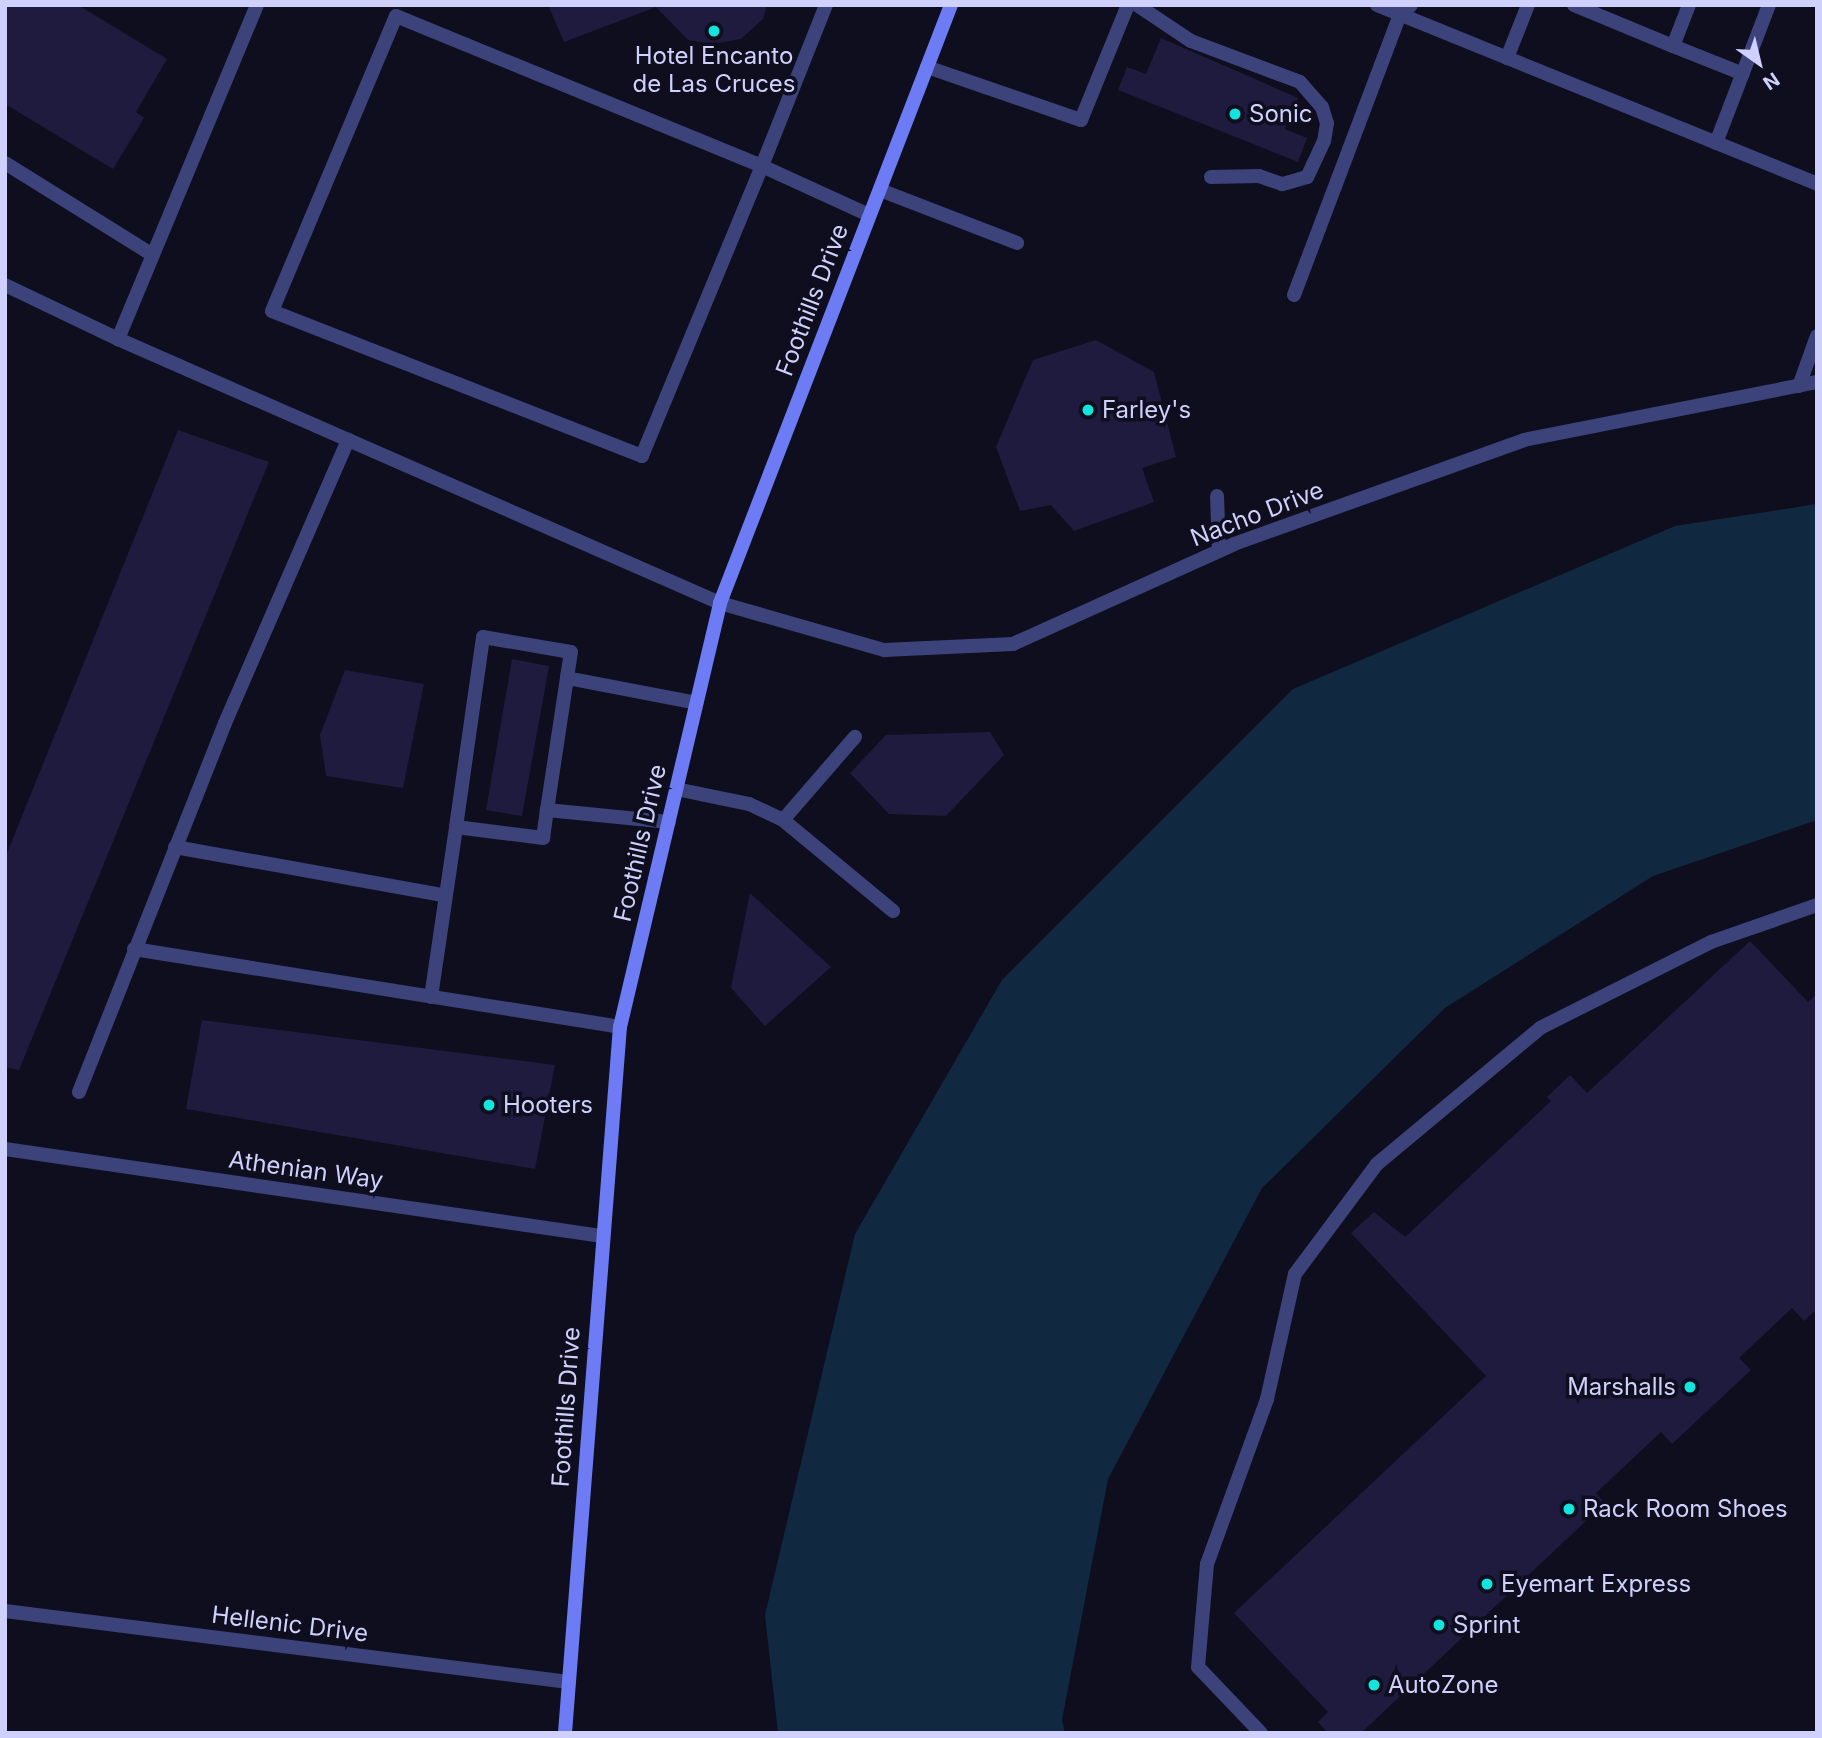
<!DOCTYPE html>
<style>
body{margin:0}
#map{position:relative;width:1822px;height:1738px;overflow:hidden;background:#0e0e1e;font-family:Inter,sans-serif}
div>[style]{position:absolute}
.water>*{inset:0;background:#102940}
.building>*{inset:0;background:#1e1b3e}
.lane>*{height:14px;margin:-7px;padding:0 7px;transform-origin:7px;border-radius:7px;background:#3c427a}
.street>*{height:14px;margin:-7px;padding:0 7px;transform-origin:7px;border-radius:7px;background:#3c427a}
.secondary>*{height:14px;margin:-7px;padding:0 7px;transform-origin:7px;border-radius:7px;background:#6d7cf4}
.dots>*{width:19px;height:19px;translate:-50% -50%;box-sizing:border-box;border:4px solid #0e0e1e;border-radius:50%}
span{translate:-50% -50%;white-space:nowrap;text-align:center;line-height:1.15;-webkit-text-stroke:7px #0e0e1e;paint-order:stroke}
.poi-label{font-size:24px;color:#cfd0fb}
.left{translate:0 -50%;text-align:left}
.right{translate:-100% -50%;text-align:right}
.street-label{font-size:24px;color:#cfd0fb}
.frame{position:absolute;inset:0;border:7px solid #cfd0fb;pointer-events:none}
.north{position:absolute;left:1724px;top:28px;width:70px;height:70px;-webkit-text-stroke:5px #0e0e1e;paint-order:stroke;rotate:146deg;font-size:19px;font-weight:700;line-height:28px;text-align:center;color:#cfd0fb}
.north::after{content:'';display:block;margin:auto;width:24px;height:32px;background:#cfd0fb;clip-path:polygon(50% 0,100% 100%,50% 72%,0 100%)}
</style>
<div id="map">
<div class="water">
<i style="clip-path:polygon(1817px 504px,1817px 820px,1653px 876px,1445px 1008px,1262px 1188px,1108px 1479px,1062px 1720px,1065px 1733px,778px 1733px,765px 1615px,855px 1234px,1002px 980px,1293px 689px,1675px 526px)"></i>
</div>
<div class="building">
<i style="clip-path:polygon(5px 5px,78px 5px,167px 59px,136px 112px,144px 118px,113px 169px,5px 104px)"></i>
<i style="clip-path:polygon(548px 5px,767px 5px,763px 19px,741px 39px,711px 44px,688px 40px,656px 7px,564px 42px)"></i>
<i style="clip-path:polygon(1161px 38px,1298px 98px,1285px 129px,1307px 138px,1298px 162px,1118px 90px,1127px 67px,1146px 74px)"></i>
<i style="clip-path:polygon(1096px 340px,1154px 372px,1176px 457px,1142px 468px,1154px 502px,1074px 531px,1051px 505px,1020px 511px,996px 447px,1033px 360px)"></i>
<i style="clip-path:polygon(178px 430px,269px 462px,19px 1070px,5px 1067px,5px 858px)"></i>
<i style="clip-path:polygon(512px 659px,549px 666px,522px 816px,486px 810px)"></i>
<i style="clip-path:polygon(345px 670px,424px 684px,403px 788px,326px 776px,320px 735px)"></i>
<i style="clip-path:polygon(990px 732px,1004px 755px,946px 816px,889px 814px,850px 773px,886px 735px)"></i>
<i style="clip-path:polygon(750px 893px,831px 967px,765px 1026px,731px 988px)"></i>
<i style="clip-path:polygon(1750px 941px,1808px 1002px,1817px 994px,1817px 1309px,1804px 1321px,1792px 1308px,1739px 1358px,1751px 1370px,1672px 1444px,1661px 1432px,1596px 1493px,1605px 1503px,1361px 1733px,1328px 1733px,1318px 1722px,1328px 1712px,1234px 1613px,1486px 1376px,1351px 1233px,1374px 1212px,1405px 1237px,1551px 1101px,1547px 1097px,1570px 1075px,1587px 1093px)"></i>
<i style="clip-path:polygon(202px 1020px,555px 1065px,535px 1169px,186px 1109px)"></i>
</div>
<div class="lane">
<i style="left:257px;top:5px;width:362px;rotate:112.6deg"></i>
<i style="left:118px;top:339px;width:657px;rotate:23.68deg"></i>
<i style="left:826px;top:5px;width:173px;rotate:111.7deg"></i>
<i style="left:762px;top:166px;width:118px;rotate:24.6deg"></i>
<i style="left:1137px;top:5px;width:65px;rotate:33.7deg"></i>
<i style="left:1191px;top:41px;width:116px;rotate:20.6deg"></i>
<i style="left:1300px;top:82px;width:33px;rotate:49deg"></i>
<i style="left:1322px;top:107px;width:17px;rotate:73deg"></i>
<i style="left:1327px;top:123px;width:18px;rotate:99deg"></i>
<i style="left:1324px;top:141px;width:40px;rotate:115deg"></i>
<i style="left:1307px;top:177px;width:26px;rotate:164deg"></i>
<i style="left:1282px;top:184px;width:24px;rotate:-161deg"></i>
<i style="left:1259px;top:176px;width:48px;rotate:178.8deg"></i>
<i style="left:1377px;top:5px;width:475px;rotate:22.1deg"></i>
<i style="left:1574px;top:5px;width:107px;rotate:22.5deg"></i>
<i style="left:1689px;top:5px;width:44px;rotate:111.3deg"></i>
<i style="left:1673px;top:46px;width:75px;rotate:21.8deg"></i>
<i style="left:396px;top:16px;width:396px;rotate:22.3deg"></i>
<i style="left:762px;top:166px;width:314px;rotate:112.5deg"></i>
<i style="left:642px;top:456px;width:397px;rotate:-158.6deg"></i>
<i style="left:272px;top:311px;width:320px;rotate:-67.2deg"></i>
<i style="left:1507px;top:58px;width:57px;rotate:-68.4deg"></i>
<i style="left:927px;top:67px;width:163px;rotate:19deg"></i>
<i style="left:1081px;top:120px;width:124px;rotate:-67.8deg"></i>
<i style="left:1716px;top:143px;width:148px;rotate:-69deg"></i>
<i style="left:5px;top:163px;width:174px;rotate:31.9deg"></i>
<i style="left:880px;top:190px;width:147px;rotate:21.1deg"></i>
<i style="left:5px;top:285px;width:125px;rotate:25.5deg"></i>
<i style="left:1294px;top:295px;width:300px;rotate:-69.3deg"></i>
<i style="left:1400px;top:14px;width:14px;rotate:-39deg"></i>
<i style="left:1799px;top:386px;width:53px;rotate:-70.2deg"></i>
<i style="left:1217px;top:496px;width:55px;rotate:87.9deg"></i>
<i style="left:676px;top:789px;width:75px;rotate:11.6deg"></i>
<i style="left:749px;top:804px;width:38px;rotate:25deg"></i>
<i style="left:783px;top:820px;width:143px;rotate:39.6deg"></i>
<i style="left:783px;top:820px;width:110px;rotate:-49.1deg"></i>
<i style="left:669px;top:822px;width:123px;rotate:-174.4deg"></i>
<i style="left:547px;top:810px;width:134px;rotate:-81.4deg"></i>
<i style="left:567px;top:678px;width:132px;rotate:10.9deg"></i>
<i style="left:456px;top:827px;width:192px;rotate:-81.9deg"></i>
<i style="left:483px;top:637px;width:89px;rotate:9.7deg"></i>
<i style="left:571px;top:652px;width:26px;rotate:99deg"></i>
<i style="left:175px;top:847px;width:275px;rotate:10.2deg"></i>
<i style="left:134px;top:949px;width:492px;rotate:9.1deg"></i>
<i style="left:431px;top:997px;width:172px;rotate:-81.6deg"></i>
<i style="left:456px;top:827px;width:88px;rotate:7.2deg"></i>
<i style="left:543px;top:838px;width:28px;rotate:-82deg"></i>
<i style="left:79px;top:1092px;width:397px;rotate:-68.4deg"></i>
<i style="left:225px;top:723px;width:309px;rotate:-66.5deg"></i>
<i style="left:1261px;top:1733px;width:91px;rotate:-133.7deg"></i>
<i style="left:1198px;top:1667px;width:103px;rotate:-85deg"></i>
<i style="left:1207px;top:1564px;width:176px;rotate:-70deg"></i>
<i style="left:1267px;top:1399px;width:128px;rotate:-77.4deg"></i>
<i style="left:1295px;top:1274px;width:137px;rotate:-53.3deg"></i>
<i style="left:1377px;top:1164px;width:212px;rotate:-39.8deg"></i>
<i style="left:1540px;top:1028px;width:191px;rotate:-26.7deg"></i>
<i style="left:1711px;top:942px;width:112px;rotate:-19.2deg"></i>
</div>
<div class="street">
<i style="left:720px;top:603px;width:171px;rotate:16deg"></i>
<i style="left:884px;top:650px;width:129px;rotate:-2.7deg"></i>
<i style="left:1013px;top:644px;width:243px;rotate:-24.3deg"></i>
<i style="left:1234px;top:544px;width:308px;rotate:-19.7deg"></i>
<i style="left:1524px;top:440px;width:299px;rotate:-11.2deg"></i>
<i style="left:5px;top:1149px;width:602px;rotate:8.3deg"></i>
<i style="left:5px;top:1611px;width:568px;rotate:7.18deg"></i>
</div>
<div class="secondary">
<i style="left:565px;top:1733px;width:708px;rotate:-85.55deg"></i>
<i style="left:620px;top:1027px;width:436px;rotate:-76.7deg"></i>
<i style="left:720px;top:603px;width:641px;rotate:-68.88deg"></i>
</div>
<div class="dots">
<i style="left:714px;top:31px;background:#11e5dd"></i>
<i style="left:1235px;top:114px;background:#11e5dd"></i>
<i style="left:1088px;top:410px;background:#11e5dd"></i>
<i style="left:489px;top:1105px;background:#11e5dd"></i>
<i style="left:1690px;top:1387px;background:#11e5dd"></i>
<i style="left:1569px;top:1509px;background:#11e5dd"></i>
<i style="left:1487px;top:1584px;background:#11e5dd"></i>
<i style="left:1439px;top:1625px;background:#11e5dd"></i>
<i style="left:1374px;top:1685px;background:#11e5dd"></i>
</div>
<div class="poi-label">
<span style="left:714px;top:70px">Hotel Encanto<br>de Las Cruces</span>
<span class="left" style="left:1249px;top:114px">Sonic</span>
<span class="left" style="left:1102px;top:410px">Farley's</span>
<span class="left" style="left:503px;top:1105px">Hooters</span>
<span class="right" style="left:1676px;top:1387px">Marshalls</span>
<span class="left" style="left:1583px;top:1509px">Rack Room Shoes</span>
<span class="left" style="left:1501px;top:1584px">Eyemart Express</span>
<span class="left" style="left:1453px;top:1625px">Sprint</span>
<span class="left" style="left:1388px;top:1685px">AutoZone</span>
</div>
<div class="street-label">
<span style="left:812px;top:300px;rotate:-69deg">Foothills Drive</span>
<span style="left:1257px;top:514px;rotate:-21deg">Nacho Drive</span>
<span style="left:640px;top:843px;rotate:-77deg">Foothills Drive</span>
<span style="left:306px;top:1170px;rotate:8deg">Athenian Way</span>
<span style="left:566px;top:1407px;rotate:-86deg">Foothills Drive</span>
<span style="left:290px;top:1624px;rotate:7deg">Hellenic Drive</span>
</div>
<div class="frame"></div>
<div class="north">N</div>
</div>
